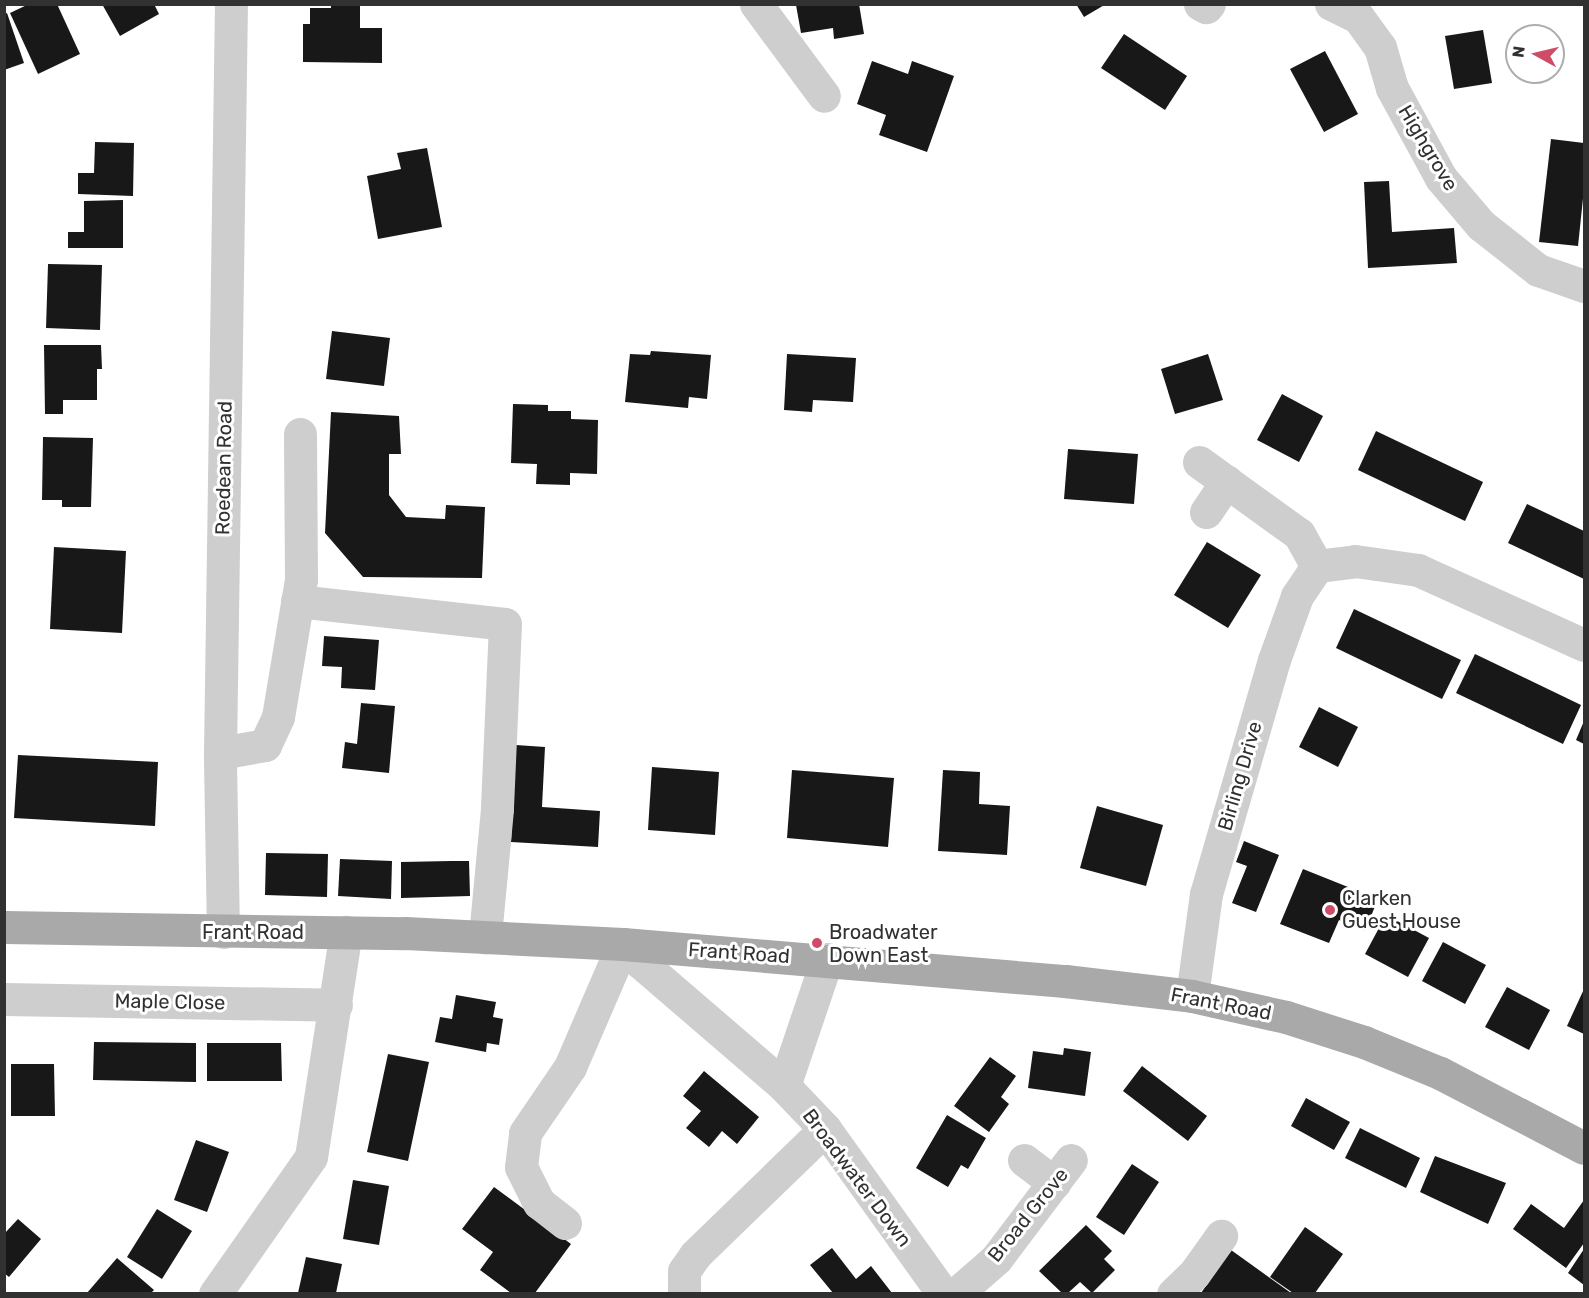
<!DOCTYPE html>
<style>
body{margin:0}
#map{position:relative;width:1589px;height:1298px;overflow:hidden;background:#fff;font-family:Rubik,sans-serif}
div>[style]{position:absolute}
.building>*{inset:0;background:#181818}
.minor>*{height:33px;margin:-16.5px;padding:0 16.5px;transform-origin:16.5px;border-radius:16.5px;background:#cecece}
.major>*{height:33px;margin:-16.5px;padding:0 16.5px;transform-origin:16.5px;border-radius:16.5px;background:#a9a9a9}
.dots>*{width:16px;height:16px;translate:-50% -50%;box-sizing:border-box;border:3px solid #fff;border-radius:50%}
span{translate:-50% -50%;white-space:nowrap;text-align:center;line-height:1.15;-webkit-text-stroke:6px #fff;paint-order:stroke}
.street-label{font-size:20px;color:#313131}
.poi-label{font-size:20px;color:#313131}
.left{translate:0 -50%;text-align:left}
.frame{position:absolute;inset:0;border:6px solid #313131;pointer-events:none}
.north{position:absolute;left:1505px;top:24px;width:60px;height:60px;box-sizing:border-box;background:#fff;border:2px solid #adadad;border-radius:50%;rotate:278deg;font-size:16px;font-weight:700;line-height:24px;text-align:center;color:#313131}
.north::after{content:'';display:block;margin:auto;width:21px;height:27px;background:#d04b68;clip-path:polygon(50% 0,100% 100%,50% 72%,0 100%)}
</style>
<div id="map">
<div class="building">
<i style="clip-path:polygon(29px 4px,57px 4px,80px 54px,38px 74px,10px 13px)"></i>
<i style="clip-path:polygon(102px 4px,154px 4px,159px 14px,120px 36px)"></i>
<i style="clip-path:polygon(331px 4px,360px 4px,360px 28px,382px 28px,382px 63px,303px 62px,303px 24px,310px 24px,310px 8px,331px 8px)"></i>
<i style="clip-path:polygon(859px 4px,864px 34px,834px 39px,833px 28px,801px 33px,796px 5px)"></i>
<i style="clip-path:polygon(1076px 4px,1106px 4px,1084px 17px)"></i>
<i style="clip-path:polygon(7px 13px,24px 63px,4px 70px,4px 14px)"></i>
<i style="clip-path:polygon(1483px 30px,1492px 83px,1454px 89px,1445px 36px)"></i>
<i style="clip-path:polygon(1124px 34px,1187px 76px,1165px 110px,1101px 68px)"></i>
<i style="clip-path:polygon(1325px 51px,1358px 114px,1324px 132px,1290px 69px)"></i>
<i style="clip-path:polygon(872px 61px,908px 74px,912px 61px,954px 76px,927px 152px,879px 135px,886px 115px,857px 104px)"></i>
<i style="clip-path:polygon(1551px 139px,1584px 143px,1584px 189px,1578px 246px,1539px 242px)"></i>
<i style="clip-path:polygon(95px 142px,134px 143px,133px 196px,78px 194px,78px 173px,94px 173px)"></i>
<i style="clip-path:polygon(427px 148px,442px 227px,378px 239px,367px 176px,401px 169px,397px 153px)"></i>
<i style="clip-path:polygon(1389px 181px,1392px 232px,1454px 228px,1457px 263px,1368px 268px,1364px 182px)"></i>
<i style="clip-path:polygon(123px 200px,123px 248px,68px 248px,68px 232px,84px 232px,84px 201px)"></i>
<i style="clip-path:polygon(48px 264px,102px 265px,100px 330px,46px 328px)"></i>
<i style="clip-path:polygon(332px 331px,390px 338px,384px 386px,326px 379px)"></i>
<i style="clip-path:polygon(44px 345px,101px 345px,102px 369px,97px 369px,97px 400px,63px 400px,63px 414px,45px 414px)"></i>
<i style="clip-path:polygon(651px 351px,711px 355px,707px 399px,689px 397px,688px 408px,625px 402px,630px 354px,650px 355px)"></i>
<i style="clip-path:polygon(787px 354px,856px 358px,853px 402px,813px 400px,812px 412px,784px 410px)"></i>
<i style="clip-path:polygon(1208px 354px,1223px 400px,1175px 414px,1161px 369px)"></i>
<i style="clip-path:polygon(1282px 394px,1323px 416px,1299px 462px,1257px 440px)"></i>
<i style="clip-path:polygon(513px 404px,548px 405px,548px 411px,571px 411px,571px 419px,598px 420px,597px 474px,570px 473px,570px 485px,536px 484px,537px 464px,511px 463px)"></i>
<i style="clip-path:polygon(331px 412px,399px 416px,401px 454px,389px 454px,389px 495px,406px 517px,445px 519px,446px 505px,485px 507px,482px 578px,363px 577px,325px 533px)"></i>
<i style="clip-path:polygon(1376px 431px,1483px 482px,1465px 521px,1358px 470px)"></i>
<i style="clip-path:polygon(43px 437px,93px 438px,91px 507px,62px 507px,62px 500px,42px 500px)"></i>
<i style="clip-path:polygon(1068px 449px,1138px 454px,1134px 504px,1064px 499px)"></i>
<i style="clip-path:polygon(1527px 504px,1584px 531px,1584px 579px,1508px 543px)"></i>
<i style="clip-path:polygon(1207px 542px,1261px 575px,1228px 628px,1174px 595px)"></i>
<i style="clip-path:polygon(54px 547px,126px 551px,122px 633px,50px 629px)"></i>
<i style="clip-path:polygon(1354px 609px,1461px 660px,1442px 699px,1336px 648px)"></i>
<i style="clip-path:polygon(324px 636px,379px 640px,375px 690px,341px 688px,342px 667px,322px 666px)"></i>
<i style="clip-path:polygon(1475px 654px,1581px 705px,1563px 744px,1456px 693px)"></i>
<i style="clip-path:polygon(361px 703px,395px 706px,389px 773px,342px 768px,345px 742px,357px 744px)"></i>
<i style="clip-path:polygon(1319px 707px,1358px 727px,1338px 767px,1299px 747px)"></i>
<i style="clip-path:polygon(1584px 721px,1584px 744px,1576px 740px)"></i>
<i style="clip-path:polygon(516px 745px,545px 747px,542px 807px,600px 811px,598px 847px,511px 842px)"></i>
<i style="clip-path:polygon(18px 755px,158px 762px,155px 826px,14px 818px)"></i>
<i style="clip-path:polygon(652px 767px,719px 772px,715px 835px,648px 830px)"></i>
<i style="clip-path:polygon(792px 770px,894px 778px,888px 847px,787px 838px)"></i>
<i style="clip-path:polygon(943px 770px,980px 772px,979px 804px,1010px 806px,1007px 855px,938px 851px)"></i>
<i style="clip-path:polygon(1097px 806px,1163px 825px,1146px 886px,1080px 868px)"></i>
<i style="clip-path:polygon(1244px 841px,1279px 855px,1256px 912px,1232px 903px,1247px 866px,1236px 862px)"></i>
<i style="clip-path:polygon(266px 853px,328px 854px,327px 897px,265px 895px)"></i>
<i style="clip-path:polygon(340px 859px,392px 861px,391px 899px,338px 896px)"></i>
<i style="clip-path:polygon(451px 861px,469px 861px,470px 896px,401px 898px,401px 862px)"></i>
<i style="clip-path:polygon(1303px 869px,1378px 899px,1365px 931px,1339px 920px,1329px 943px,1280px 924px)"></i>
<i style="clip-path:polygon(1386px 915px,1429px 938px,1408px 977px,1365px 954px)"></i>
<i style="clip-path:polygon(1443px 942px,1486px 965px,1465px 1004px,1422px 981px)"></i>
<i style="clip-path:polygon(1507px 987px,1550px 1010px,1529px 1050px,1485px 1027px)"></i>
<i style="clip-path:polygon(1584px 989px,1584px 1034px,1567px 1026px)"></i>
<i style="clip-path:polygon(456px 995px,496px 1002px,493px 1017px,503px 1019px,499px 1045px,487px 1043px,486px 1052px,435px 1042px,440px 1017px,452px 1019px)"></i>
<i style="clip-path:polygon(94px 1042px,196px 1043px,196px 1082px,93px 1080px)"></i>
<i style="clip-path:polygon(207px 1043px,281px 1043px,282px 1081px,207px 1081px)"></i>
<i style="clip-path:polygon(1064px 1048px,1091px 1052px,1085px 1096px,1028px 1088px,1033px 1051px,1063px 1055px)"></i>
<i style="clip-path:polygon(388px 1054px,429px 1062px,408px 1161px,367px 1152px)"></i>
<i style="clip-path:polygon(990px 1057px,1016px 1076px,1001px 1097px,1009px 1104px,989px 1132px,954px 1106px)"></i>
<i style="clip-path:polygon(11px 1064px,54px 1064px,55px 1116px,11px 1116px)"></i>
<i style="clip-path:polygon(1142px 1066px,1207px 1116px,1188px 1141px,1123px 1091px)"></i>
<i style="clip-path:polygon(704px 1071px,759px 1117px,737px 1144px,722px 1131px,709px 1147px,686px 1128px,701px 1111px,683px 1096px)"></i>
<i style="clip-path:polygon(1306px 1098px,1350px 1122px,1334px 1150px,1291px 1126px)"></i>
<i style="clip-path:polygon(947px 1115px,986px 1138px,968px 1169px,961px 1165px,948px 1187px,916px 1168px)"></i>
<i style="clip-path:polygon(1360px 1128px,1420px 1158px,1406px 1188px,1345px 1158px)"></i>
<i style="clip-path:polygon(196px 1140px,229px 1152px,207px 1212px,174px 1200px)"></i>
<i style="clip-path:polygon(1435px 1156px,1506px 1183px,1488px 1224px,1420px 1192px)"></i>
<i style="clip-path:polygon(1132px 1164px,1159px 1182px,1124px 1235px,1096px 1217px)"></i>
<i style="clip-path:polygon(353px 1180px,389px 1186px,379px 1245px,343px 1239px)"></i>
<i style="clip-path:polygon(494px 1187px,571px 1244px,535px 1293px,511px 1293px,480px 1270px,493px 1252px,462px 1229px)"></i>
<i style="clip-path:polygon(1584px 1200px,1584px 1243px,1566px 1268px,1513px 1229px,1531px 1204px,1564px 1228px)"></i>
<i style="clip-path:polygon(157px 1209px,192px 1231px,162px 1279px,127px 1257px)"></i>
<i style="clip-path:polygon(18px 1219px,41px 1239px,9px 1277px,4px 1273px,4px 1234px)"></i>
<i style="clip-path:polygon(1086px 1225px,1112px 1251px,1104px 1259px,1115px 1270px,1092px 1293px,1080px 1282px,1068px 1293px,1062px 1293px,1039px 1271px)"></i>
<i style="clip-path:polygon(1305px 1227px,1343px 1254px,1315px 1293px,1293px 1293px,1270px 1277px)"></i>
<i style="clip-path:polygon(832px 1248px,856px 1279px,871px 1266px,892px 1293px,833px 1293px,810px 1265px)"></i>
<i style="clip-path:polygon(1584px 1249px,1584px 1285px,1568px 1273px)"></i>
<i style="clip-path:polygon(1231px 1250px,1291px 1293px,1201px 1293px)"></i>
<i style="clip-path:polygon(306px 1257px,342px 1264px,336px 1293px,298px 1293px)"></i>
<i style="clip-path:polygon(117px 1258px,154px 1290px,151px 1293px,87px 1293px)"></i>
</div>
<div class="minor">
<i style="left:756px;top:4px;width:114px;rotate:53.5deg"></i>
<i style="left:1200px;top:4px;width:7px;rotate:27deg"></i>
<i style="left:1206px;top:7px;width:4px;rotate:-45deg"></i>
<i style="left:1331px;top:4px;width:30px;rotate:26deg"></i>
<i style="left:1358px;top:17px;width:37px;rotate:54deg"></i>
<i style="left:1380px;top:47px;width:43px;rotate:73.7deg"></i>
<i style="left:1392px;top:88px;width:102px;rotate:61.4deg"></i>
<i style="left:1441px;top:178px;width:62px;rotate:49.6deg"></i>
<i style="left:1481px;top:225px;width:73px;rotate:38.3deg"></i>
<i style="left:1538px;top:270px;width:49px;rotate:19.2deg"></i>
<i style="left:1199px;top:462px;width:123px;rotate:35.8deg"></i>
<i style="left:1299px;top:534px;width:37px;rotate:61deg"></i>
<i style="left:1206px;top:512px;width:37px;rotate:-56deg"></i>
<i style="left:297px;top:601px;width:209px;rotate:6.3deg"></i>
<i style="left:505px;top:624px;width:185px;rotate:92.5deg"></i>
<i style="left:497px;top:809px;width:129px;rotate:95.4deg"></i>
<i style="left:220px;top:753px;width:46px;rotate:-10.1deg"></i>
<i style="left:265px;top:745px;width:31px;rotate:-65deg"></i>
<i style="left:278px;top:717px;width:140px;rotate:-80.5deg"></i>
<i style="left:301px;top:579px;width:145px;rotate:-90.4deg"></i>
<i style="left:223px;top:932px;width:179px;rotate:-91deg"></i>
<i style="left:220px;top:753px;width:749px;rotate:-89.16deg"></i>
<i style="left:827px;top:959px;width:134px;rotate:108.7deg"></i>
<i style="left:784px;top:1086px;width:59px;rotate:46.4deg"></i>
<i style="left:825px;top:1129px;width:203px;rotate:54.4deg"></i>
<i style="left:1192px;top:996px;width:103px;rotate:-82.2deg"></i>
<i style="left:1206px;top:894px;width:244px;rotate:-73.8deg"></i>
<i style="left:1274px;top:660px;width:68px;rotate:-70.2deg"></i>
<i style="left:1297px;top:596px;width:36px;rotate:-56deg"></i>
<i style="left:1317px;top:566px;width:38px;rotate:-7deg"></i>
<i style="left:1355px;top:561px;width:64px;rotate:8.1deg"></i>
<i style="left:1418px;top:570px;width:182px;rotate:24.3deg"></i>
<i style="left:4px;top:999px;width:332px;rotate:1deg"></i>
<i style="left:1024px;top:1160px;width:38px;rotate:37deg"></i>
<i style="left:565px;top:1223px;width:33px;rotate:-142deg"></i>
<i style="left:539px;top:1203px;width:40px;rotate:-116.6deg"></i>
<i style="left:521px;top:1167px;width:34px;rotate:-83deg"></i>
<i style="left:525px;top:1133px;width:80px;rotate:-55.7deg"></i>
<i style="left:570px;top:1067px;width:134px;rotate:-66.7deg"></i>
<i style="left:623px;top:944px;width:25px;rotate:47deg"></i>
<i style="left:640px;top:962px;width:190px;rotate:40.7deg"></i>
<i style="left:215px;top:1294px;width:167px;rotate:-55deg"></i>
<i style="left:311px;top:1157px;width:228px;rotate:-81.2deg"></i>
<i style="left:684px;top:1294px;width:23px;rotate:-90deg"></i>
<i style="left:684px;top:1271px;width:19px;rotate:-55deg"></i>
<i style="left:695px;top:1255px;width:181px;rotate:-44.1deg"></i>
<i style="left:956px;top:1294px;width:53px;rotate:-41.2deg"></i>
<i style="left:996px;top:1259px;width:124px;rotate:-52.9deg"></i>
<i style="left:1173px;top:1294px;width:29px;rotate:-44deg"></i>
<i style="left:1194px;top:1274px;width:47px;rotate:-54.6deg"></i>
</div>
<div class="major">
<i style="left:4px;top:927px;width:401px;rotate:0.9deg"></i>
<i style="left:405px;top:933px;width:218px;rotate:2.9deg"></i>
<i style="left:623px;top:944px;width:444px;rotate:4.8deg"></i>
<i style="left:1065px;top:981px;width:128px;rotate:6.7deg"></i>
<i style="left:1192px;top:996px;width:96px;rotate:12.6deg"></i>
<i style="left:1286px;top:1017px;width:82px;rotate:17.8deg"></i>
<i style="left:1364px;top:1042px;width:82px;rotate:22.2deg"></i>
<i style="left:1440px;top:1073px;width:162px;rotate:27.5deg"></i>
</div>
<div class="dots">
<i style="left:1330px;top:910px;background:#d04b68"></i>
<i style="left:817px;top:943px;background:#d04b68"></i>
</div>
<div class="street-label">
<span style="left:1428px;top:148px;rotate:59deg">Highgrove</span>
<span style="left:224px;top:468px;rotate:-89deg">Roedean Road</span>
<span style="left:1240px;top:776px;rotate:-74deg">Birling Drive</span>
<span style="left:253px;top:932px">Frant Road</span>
<span style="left:739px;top:953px;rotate:4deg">Frant Road</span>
<span style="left:170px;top:1002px;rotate:1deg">Maple Close</span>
<span style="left:1221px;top:1004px;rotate:11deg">Frant Road</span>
<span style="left:857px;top:1178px;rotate:53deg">Broadwater Down</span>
<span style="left:1028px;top:1215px;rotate:-51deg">Broad Grove</span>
</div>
<div class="poi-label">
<span class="left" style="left:1342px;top:910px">Clarken<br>Guest House</span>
<span class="left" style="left:829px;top:944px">Broadwater<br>Down East</span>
</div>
<div class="frame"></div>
<div class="north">N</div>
</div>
